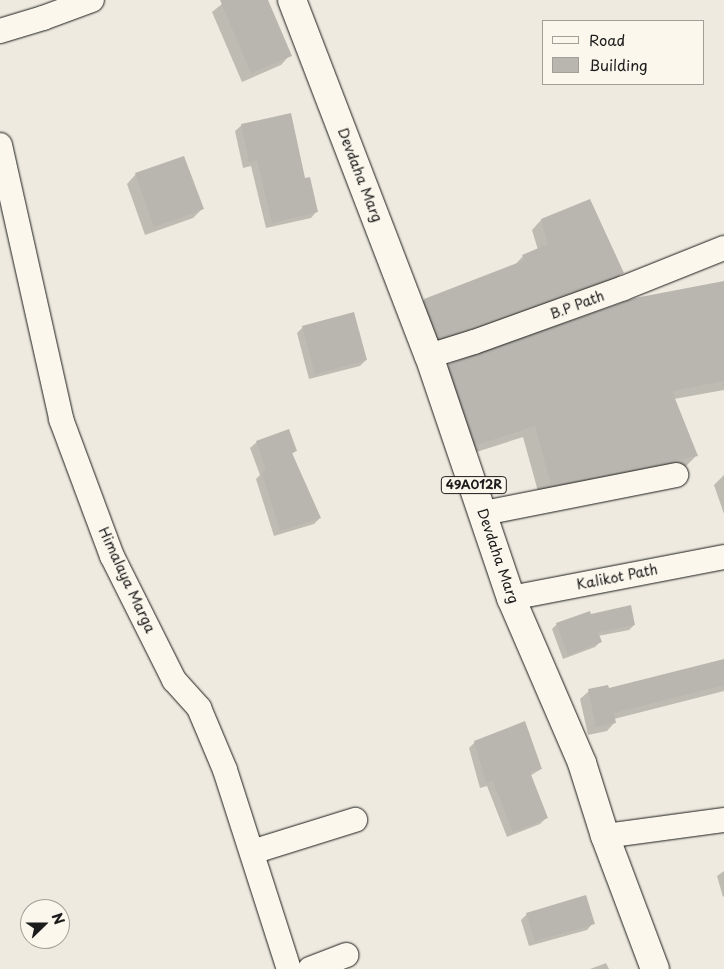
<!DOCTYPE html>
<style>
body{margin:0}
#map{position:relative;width:724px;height:969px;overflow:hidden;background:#eeeadf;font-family:"Playpen Sans",sans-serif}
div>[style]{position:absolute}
.shadow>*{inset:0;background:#0003}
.building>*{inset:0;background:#b9b6af}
.roads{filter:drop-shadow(0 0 1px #1c1c1c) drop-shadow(0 0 1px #1c1c1c)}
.street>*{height:24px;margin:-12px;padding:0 12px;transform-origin:12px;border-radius:12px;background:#fbf7ec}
.primary>*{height:28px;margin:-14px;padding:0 14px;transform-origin:14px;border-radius:14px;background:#fbf7ec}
span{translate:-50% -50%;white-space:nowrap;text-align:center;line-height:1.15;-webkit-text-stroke:4px #fbf7ec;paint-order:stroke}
.shield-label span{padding:1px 4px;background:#fbf7ec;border:1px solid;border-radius:4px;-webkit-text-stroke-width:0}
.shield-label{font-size:12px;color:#1c1c1c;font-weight:700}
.street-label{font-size:14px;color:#1c1c1c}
.legend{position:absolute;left:542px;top:20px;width:162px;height:65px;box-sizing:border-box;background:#fbf7ec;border:1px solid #a29f99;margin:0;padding:6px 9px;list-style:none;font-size:15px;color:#1c1c1c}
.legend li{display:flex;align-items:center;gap:10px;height:25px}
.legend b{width:25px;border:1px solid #a29f99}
.north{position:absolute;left:20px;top:899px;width:50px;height:50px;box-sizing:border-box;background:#fbf7ec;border:1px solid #a29f99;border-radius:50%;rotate:68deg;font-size:14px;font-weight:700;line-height:20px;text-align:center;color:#1c1c1c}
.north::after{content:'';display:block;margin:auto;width:18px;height:22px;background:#1c1c1c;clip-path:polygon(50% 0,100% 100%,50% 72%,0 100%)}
</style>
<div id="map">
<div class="shadow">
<i style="clip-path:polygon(227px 0,266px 0,290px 55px,281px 65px,242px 82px,212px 12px)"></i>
<i style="clip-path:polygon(242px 125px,304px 180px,317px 211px,311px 218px,266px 228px,251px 166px,243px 168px,235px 131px)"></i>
<i style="clip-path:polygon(136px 174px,202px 209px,193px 218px,145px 235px,127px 184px)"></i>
<i style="clip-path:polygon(589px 201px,622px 273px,613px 282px,430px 347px,415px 309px,424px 300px,514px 266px,523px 256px,538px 250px,532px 230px,541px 220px)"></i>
<i style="clip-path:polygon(724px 282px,724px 390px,674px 399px,697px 455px,685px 467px,539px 495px,523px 437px,464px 456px,437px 377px,449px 365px)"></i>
<i style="clip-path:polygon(303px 327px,366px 360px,360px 366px,309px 379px,297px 333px)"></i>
<i style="clip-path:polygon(257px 442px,295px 451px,292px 454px,320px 518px,314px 524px,274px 536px,256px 479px,260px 475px,250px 448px)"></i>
<i style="clip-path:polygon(724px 475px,724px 514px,714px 485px)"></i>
<i style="clip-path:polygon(591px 615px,634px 625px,629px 630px,598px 636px,600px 642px,595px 647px,563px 659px,552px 629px,557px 624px)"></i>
<i style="clip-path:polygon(724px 660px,724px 691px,614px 719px,615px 722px,607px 731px,588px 735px,580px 699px,589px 691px,608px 689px)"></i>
<i style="clip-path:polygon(475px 742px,541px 769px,530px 776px,546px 818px,540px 824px,507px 837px,487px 786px,480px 788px,469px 748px)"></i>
<i style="clip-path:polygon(724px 871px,724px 896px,723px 897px,717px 876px)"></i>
<i style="clip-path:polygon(527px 914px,593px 923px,587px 930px,529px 946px,521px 920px)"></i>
<i style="clip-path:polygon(606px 963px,609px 969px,590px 969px)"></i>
</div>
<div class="building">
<i style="clip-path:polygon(220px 0,268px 0,292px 56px,251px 73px)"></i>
<i style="clip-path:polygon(291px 113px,305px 178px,310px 177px,318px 212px,272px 223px,257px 160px,249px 162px,241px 124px)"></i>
<i style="clip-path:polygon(184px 156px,204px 209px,154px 227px,135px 173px)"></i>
<i style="clip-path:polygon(590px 199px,624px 273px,439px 338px,424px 299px,525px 260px,522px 255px,548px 244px,541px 219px)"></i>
<i style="clip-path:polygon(724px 281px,724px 381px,672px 391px,698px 456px,551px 484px,535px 426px,476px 445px,448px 364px,635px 298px)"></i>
<i style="clip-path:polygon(354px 312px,367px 360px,315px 374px,302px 326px)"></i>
<i style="clip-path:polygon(289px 429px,297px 451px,292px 453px,321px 518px,280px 531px,262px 472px,266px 470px,256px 441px)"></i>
<i style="clip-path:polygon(631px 605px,635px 625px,598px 632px,602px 642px,568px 655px,556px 623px,590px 611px,591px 614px)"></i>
<i style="clip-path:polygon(724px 659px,724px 685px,614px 713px,616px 723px,596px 727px,588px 689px,608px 685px,609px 688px)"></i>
<i style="clip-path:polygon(525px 721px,542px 769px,530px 772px,548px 818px,513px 832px,493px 781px,486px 782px,474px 741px)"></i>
<i style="clip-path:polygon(586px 895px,595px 924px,535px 941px,526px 913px)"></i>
</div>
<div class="roads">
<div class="street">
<i style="left:0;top:31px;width:45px;rotate:-16.8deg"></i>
<i style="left:43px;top:18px;width:52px;rotate:-20.2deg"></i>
<i style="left:0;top:145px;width:281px;rotate:77.4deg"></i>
<i style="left:61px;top:419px;width:146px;rotate:69.6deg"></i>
<i style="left:112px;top:556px;width:139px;rotate:63.4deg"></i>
<i style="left:174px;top:680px;width:38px;rotate:48deg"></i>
<i style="left:199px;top:708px;width:67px;rotate:67.2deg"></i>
<i style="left:225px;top:770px;width:209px;rotate:72.2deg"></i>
<i style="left:429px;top:356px;width:47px;rotate:-17.3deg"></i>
<i style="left:474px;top:342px;width:159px;rotate:-19.8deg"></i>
<i style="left:624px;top:288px;width:108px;rotate:-21.8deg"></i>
<i style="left:484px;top:513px;width:196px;rotate:-11.2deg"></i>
<i style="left:511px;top:598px;width:217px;rotate:-10.9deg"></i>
<i style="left:605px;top:836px;width:120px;rotate:-7.7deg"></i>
<i style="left:252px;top:852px;width:108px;rotate:-17.3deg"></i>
<i style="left:310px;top:969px;width:39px;rotate:-21deg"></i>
</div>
<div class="primary">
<i style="left:292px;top:0;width:381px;rotate:69deg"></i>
<i style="left:429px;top:356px;width:256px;rotate:71.3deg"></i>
<i style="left:511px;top:598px;width:180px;rotate:66.7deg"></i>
<i style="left:582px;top:763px;width:77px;rotate:72.5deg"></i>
<i style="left:605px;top:836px;width:142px;rotate:69.4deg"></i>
</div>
</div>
<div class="shield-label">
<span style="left:474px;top:485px">49A012R</span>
</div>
<div class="street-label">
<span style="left:360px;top:175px;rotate:69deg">Devdaha Marg</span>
<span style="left:577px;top:305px;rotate:-20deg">B.P Path</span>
<span style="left:498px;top:556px;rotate:71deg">Devdaha Marg</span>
<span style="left:617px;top:577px;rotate:-11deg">Kalikot Path</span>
<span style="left:127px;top:580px;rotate:65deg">Himalaya Marga</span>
</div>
<ul class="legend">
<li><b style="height:6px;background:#fbf7ec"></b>Road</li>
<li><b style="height:14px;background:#b9b6af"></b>Building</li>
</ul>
<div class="north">N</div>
</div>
